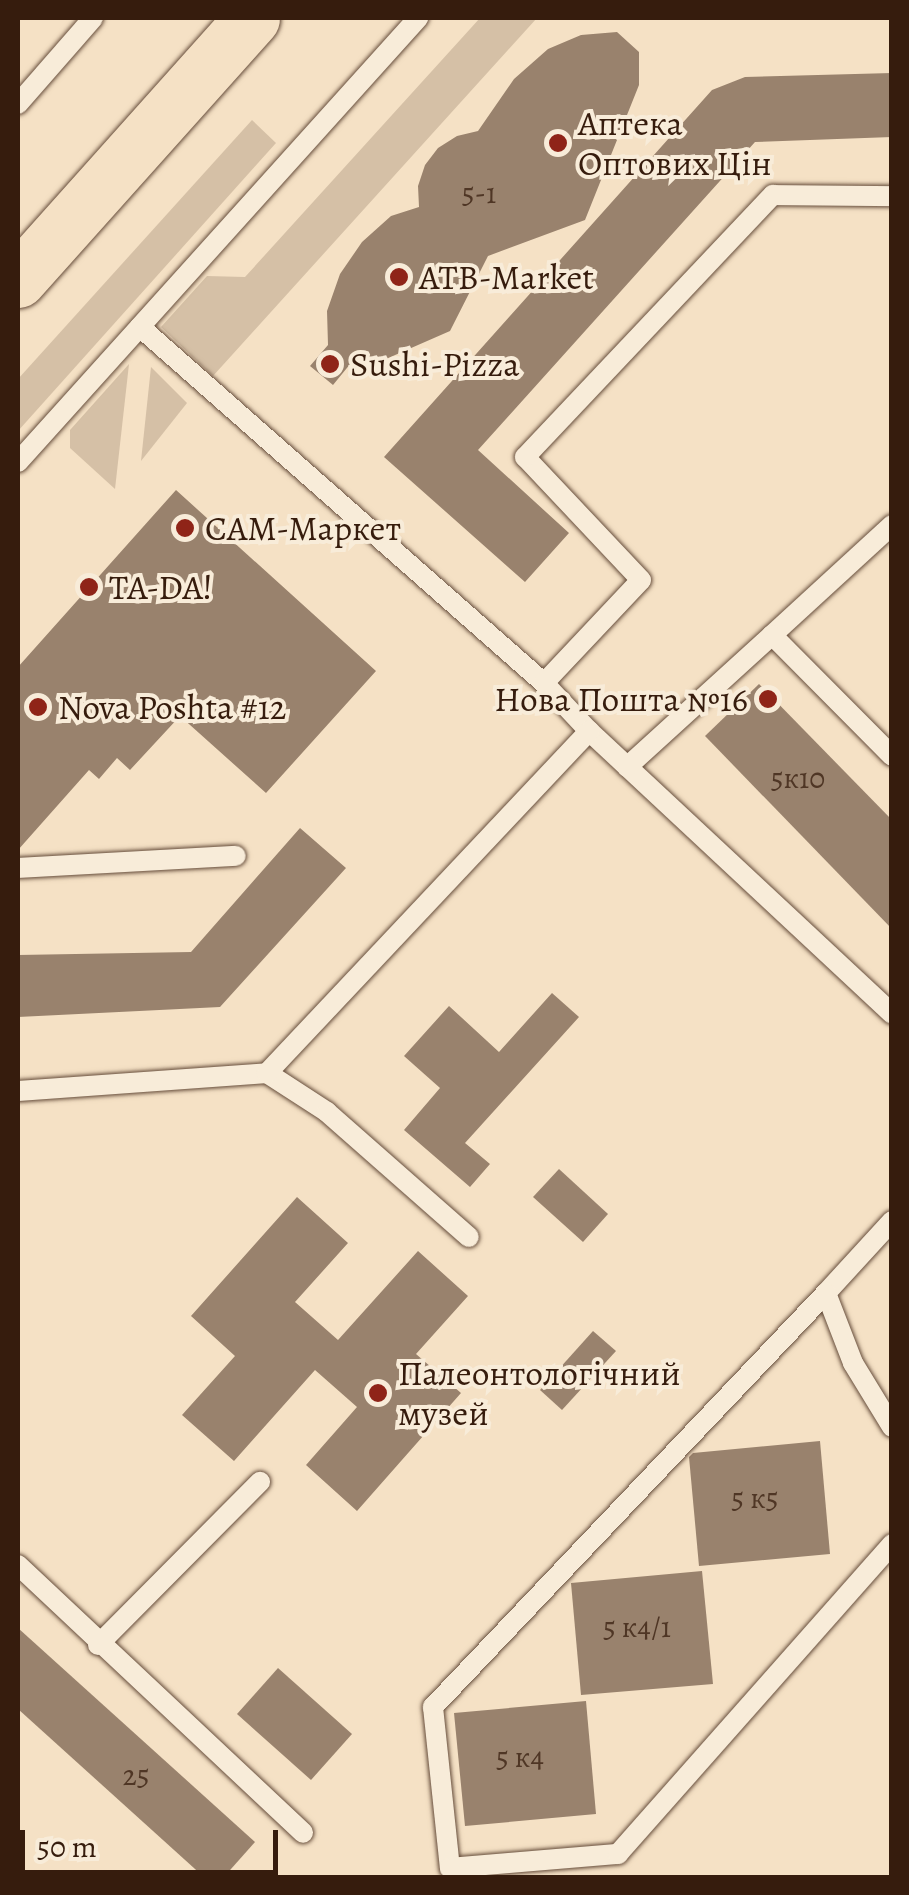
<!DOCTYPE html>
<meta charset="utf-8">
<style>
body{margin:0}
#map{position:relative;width:909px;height:1895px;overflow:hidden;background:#f5e1c5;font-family:Alegreya,serif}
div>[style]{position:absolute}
.green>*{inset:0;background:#d5c0a6}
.building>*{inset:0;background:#99826d}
.roads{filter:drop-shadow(0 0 2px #664d3b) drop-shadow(0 0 2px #664d3b)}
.lane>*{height:20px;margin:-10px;padding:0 10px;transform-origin:10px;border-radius:10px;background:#f8ecd9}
.primary>*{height:55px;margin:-27.5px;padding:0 27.5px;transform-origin:27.5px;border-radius:27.5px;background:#f5e1c5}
.dots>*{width:28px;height:28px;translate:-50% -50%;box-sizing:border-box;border:5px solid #f8ecd9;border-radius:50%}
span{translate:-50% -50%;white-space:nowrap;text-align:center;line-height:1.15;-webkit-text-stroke:8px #f8ecd9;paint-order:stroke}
.number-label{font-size:30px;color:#4f3625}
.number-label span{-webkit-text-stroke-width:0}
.poi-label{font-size:35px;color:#361c0d}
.left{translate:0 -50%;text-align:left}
.right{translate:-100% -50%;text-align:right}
.frame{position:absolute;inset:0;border:20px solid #361c0d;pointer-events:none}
.scale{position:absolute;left:20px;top:1830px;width:258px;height:45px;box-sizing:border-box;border:5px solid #361c0d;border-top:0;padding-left:12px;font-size:30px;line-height:35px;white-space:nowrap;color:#361c0d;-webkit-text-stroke:8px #f8ecd9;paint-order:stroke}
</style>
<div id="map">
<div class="green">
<i style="clip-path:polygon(480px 18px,537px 18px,213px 376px,161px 327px,207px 276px,245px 277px)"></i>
<i style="clip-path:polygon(252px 120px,276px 143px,18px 431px,18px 379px)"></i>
<i style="clip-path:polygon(129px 364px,115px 489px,70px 448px,70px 430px)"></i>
<i style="clip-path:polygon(151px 367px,187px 403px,141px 461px)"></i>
</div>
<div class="building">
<i style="clip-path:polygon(617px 32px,639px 52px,639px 85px,585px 220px,488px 256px,450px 331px,386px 359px,351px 363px,333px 385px,310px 366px,328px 345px,327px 311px,340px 274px,362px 242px,391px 216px,419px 207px,418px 186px,425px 165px,438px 148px,457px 136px,478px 131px,514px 79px,548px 49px,581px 35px)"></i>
<i style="clip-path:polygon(892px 73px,892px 137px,755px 142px,478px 450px,569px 533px,525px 582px,384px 457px,712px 90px,745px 77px)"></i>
<i style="clip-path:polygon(176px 490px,376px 671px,266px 793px,180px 716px,130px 770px,117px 758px,99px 779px,89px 770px,18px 850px,18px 667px)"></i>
<i style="clip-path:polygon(759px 684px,892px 820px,892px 929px,705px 736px)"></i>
<i style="clip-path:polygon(300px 828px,346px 868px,220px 1007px,18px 1017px,18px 955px,191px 952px)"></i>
<i style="clip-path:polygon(552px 993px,579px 1017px,465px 1143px,490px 1164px,470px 1187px,404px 1130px,440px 1088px,404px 1056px,449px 1006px,499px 1052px)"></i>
<i style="clip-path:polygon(559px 1169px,608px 1214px,583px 1242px,533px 1197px)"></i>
<i style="clip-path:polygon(297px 1197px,348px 1243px,295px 1302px,338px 1340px,418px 1251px,468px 1296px,416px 1354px,461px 1393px,357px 1511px,306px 1465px,357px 1407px,315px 1370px,234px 1461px,182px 1415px,235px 1356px,191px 1316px)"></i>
<i style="clip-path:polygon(593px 1331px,616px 1351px,562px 1410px,540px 1390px)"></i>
<i style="clip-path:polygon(820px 1441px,830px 1554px,699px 1566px,689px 1457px,693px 1453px)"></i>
<i style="clip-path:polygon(702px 1571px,713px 1684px,581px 1695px,571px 1583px)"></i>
<i style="clip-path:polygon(18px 1628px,255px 1842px,223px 1878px,205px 1878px,18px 1709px)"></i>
<i style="clip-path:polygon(278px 1668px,352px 1734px,311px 1780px,237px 1714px)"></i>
<i style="clip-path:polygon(586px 1701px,596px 1814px,465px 1826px,454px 1713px)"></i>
</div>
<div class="roads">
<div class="lane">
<i style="left:18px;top:104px;width:114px;rotate:-48.9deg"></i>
<i style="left:140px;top:327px;width:538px;rotate:41.39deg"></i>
<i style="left:544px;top:683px;width:66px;rotate:46.8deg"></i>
<i style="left:589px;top:731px;width:415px;rotate:43deg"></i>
<i style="left:18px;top:462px;width:598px;rotate:-47.98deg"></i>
<i style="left:772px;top:635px;width:163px;rotate:-42.5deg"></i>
<i style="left:544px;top:683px;width:141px;rotate:-46.7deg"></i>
<i style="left:641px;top:580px;width:169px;rotate:-133.3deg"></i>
<i style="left:525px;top:457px;width:361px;rotate:-46.6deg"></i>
<i style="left:773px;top:195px;width:119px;rotate:0.5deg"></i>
<i style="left:627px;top:767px;width:196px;rotate:-42.3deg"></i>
<i style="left:772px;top:635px;width:170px;rotate:45.2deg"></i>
<i style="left:18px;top:868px;width:218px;rotate:-3.2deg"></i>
<i style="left:267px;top:1073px;width:72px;rotate:33deg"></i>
<i style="left:327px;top:1112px;width:189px;rotate:41.4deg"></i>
<i style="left:18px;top:1091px;width:250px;rotate:-4.1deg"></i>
<i style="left:267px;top:1073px;width:470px;rotate:-46.7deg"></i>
<i style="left:892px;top:1221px;width:98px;rotate:132.5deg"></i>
<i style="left:826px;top:1293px;width:75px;rotate:68.9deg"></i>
<i style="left:853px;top:1363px;width:75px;rotate:58.6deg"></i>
<i style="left:826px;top:1293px;width:571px;rotate:133.51deg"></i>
<i style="left:433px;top:1707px;width:162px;rotate:84deg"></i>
<i style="left:450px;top:1868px;width:169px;rotate:-4.8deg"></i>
<i style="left:618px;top:1854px;width:414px;rotate:-48.5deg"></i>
<i style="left:18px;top:1565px;width:391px;rotate:43.2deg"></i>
<i style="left:98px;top:1645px;width:230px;rotate:-45.2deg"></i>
</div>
<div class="primary">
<i style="left:18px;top:280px;width:351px;rotate:-48.2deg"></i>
</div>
</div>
<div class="dots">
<i style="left:558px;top:143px;background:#8f2418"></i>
<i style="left:399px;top:277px;background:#8f2418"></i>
<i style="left:330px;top:364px;background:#8f2418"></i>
<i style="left:185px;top:528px;background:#8f2418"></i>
<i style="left:89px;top:587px;background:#8f2418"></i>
<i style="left:768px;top:699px;background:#8f2418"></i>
<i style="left:38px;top:707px;background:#8f2418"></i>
<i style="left:378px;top:1393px;background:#8f2418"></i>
</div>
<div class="number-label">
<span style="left:479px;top:193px">5-1</span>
<span style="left:798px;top:778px">5к10</span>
<span style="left:755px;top:1498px">5 к5</span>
<span style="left:637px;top:1627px">5 к4/1</span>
<span style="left:520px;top:1757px">5 к4</span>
<span style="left:136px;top:1775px">25</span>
</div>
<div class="poi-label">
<span class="left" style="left:578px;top:143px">Аптека<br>Оптових Цін</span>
<span class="left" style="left:419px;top:277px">ATB-Market</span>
<span class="left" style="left:350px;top:364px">Sushi-Pizza</span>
<span class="left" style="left:205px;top:528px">САМ-Маркет</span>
<span class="left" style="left:109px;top:587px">TA-DA!</span>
<span class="right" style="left:748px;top:699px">Нова Пошта №16</span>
<span class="left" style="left:58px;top:707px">Nova Poshta #12</span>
<span class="left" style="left:398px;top:1393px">Палеонтологічний<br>музей</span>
</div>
<div class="frame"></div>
<div class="scale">50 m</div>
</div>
